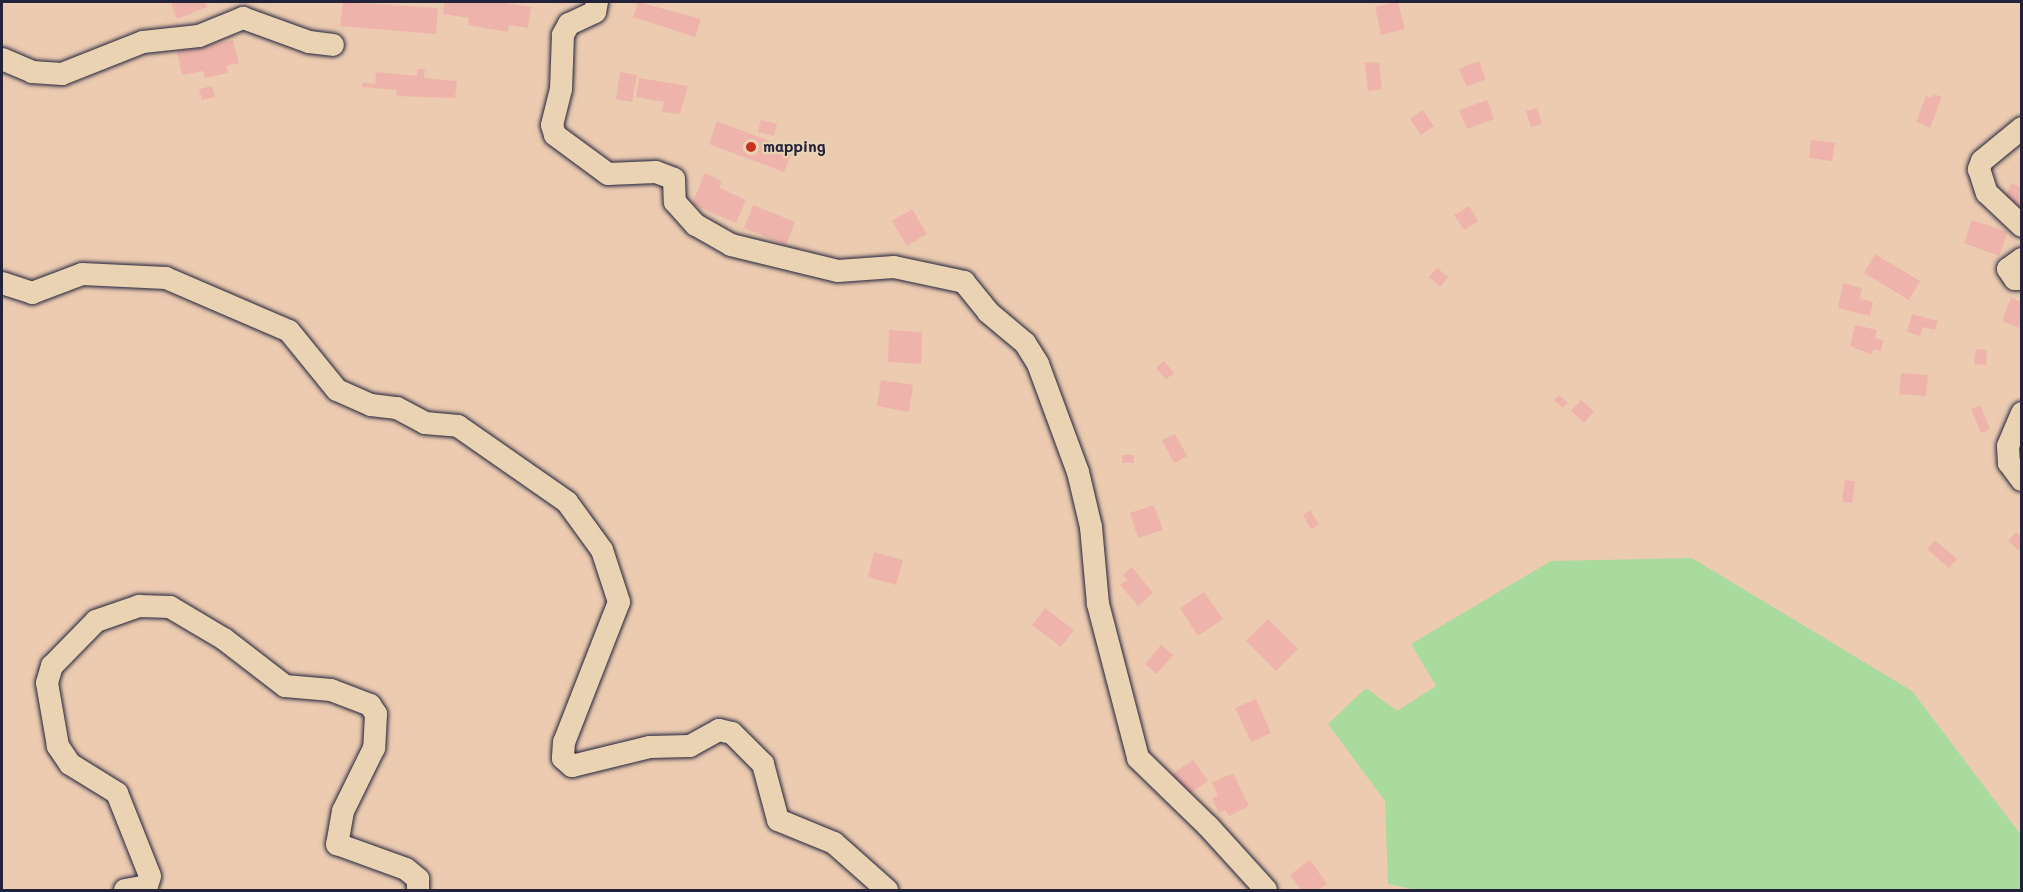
<!DOCTYPE html>
<style>
body{margin:0}
#map{position:relative;width:2023px;height:892px;overflow:hidden;background:#eccbb1;font-family:Mali,sans-serif}
div>[style]{position:absolute}
.green>*{inset:0;background:#a8db9d}
.building>*{inset:0;background:#eeb4ac}
.roads{filter:drop-shadow(0 0 2px #22223b) drop-shadow(0 0 2px #22223b)}
.minor>*{height:22px;margin:-11px;padding:0 11px;transform-origin:11px;border-radius:11px;background:#e9d3b2}
.dots>*{width:16px;height:16px;translate:-50% -50%;box-sizing:border-box;border:3px solid #e9d3b2;border-radius:50%}
span{translate:-50% -50%;white-space:nowrap;text-align:center;line-height:1.15;-webkit-text-stroke:4.5px #e9d3b2;paint-order:stroke}
.poi-label{font-size:15px;color:#22223b;font-weight:700}
.left{translate:0 -50%;text-align:left}
.frame{position:absolute;inset:0;border:3px solid #22223b;pointer-events:none}
</style>
<div id="map">
<div class="green">
<i style="clip-path:polygon(1692px 558px,1912px 691px,2021px 835px,2021px 890px,1417px 890px,1388px 884px,1385px 801px,1328px 724px,1366px 688px,1397px 711px,1436px 686px,1411px 644px,1551px 561px)"></i>
</div>
<div class="building">
<i style="clip-path:polygon(178px 2px,205px 2px,207px 7px,177px 19px,171px 4px)"></i>
<i style="clip-path:polygon(343px 2px,438px 8px,436px 34px,340px 26px)"></i>
<i style="clip-path:polygon(444px 2px,499px 2px,531px 7px,528px 28px,509px 25px,508px 32px,468px 25px,469px 18px,443px 14px)"></i>
<i style="clip-path:polygon(638px 2px,701px 19px,695px 37px,633px 17px)"></i>
<i style="clip-path:polygon(1398px 2px,1405px 29px,1381px 35px,1375px 7px)"></i>
<i style="clip-path:polygon(233px 40px,239px 63px,226px 66px,228px 73px,205px 78px,203px 71px,182px 75px,177px 52px)"></i>
<i style="clip-path:polygon(1479px 61px,1486px 79px,1467px 87px,1459px 69px)"></i>
<i style="clip-path:polygon(1379px 62px,1382px 89px,1368px 91px,1365px 63px)"></i>
<i style="clip-path:polygon(417px 69px,425px 69px,424px 78px,457px 81px,455px 98px,396px 96px,397px 90px,362px 87px,362px 83px,375px 84px,376px 72px,417px 76px)"></i>
<i style="clip-path:polygon(620px 72px,637px 75px,632px 102px,616px 99px)"></i>
<i style="clip-path:polygon(639px 78px,688px 86px,680px 114px,662px 112px,664px 102px,636px 97px)"></i>
<i style="clip-path:polygon(212px 86px,215px 97px,202px 100px,199px 89px)"></i>
<i style="clip-path:polygon(1933px 94px,1942px 97px,1930px 128px,1916px 122px,1926px 96px,1931px 98px)"></i>
<i style="clip-path:polygon(1487px 100px,1494px 119px,1467px 129px,1459px 110px)"></i>
<i style="clip-path:polygon(1537px 108px,1542px 124px,1531px 127px,1526px 111px)"></i>
<i style="clip-path:polygon(1423px 110px,1434px 126px,1421px 135px,1410px 119px)"></i>
<i style="clip-path:polygon(761px 120px,777px 124px,774px 136px,758px 132px)"></i>
<i style="clip-path:polygon(717px 121px,793px 150px,784px 172px,709px 144px)"></i>
<i style="clip-path:polygon(1811px 140px,1835px 143px,1832px 161px,1809px 158px)"></i>
<i style="clip-path:polygon(705px 173px,722px 181px,719px 188px,746px 200px,736px 223px,692px 204px)"></i>
<i style="clip-path:polygon(2011px 183px,2022px 187px,2022px 209px,2004px 202px)"></i>
<i style="clip-path:polygon(753px 205px,795px 222px,786px 245px,744px 228px)"></i>
<i style="clip-path:polygon(1469px 206px,1478px 221px,1464px 230px,1454px 215px)"></i>
<i style="clip-path:polygon(912px 209px,927px 234px,907px 246px,892px 221px)"></i>
<i style="clip-path:polygon(1972px 220px,2008px 232px,1999px 256px,1964px 243px)"></i>
<i style="clip-path:polygon(1875px 254px,1920px 281px,1909px 300px,1864px 273px)"></i>
<i style="clip-path:polygon(1437px 268px,1448px 277px,1440px 287px,1429px 277px)"></i>
<i style="clip-path:polygon(1843px 283px,1862px 288px,1860px 299px,1873px 302px,1870px 316px,1838px 308px)"></i>
<i style="clip-path:polygon(2011px 298px,2022px 302px,2022px 329px,2002px 321px)"></i>
<i style="clip-path:polygon(1912px 314px,1938px 321px,1935px 330px,1923px 327px,1920px 336px,1907px 332px)"></i>
<i style="clip-path:polygon(1855px 325px,1877px 330px,1875px 338px,1883px 340px,1881px 351px,1873px 349px,1872px 355px,1850px 346px)"></i>
<i style="clip-path:polygon(889px 330px,922px 332px,921px 364px,888px 362px)"></i>
<i style="clip-path:polygon(1976px 349px,1987px 350px,1986px 365px,1974px 364px)"></i>
<i style="clip-path:polygon(1164px 361px,1174px 373px,1166px 379px,1156px 368px)"></i>
<i style="clip-path:polygon(1901px 373px,1928px 375px,1926px 396px,1899px 394px)"></i>
<i style="clip-path:polygon(881px 380px,913px 385px,909px 412px,877px 406px)"></i>
<i style="clip-path:polygon(1559px 395px,1568px 403px,1563px 408px,1554px 400px)"></i>
<i style="clip-path:polygon(1581px 400px,1594px 411px,1584px 423px,1571px 411px)"></i>
<i style="clip-path:polygon(1980px 405px,1990px 429px,1981px 433px,1971px 409px)"></i>
<i style="clip-path:polygon(1175px 434px,1187px 456px,1174px 463px,1162px 440px)"></i>
<i style="clip-path:polygon(1122px 455px,1134px 455px,1134px 463px,1122px 463px)"></i>
<i style="clip-path:polygon(1845px 480px,1855px 481px,1852px 503px,1842px 502px)"></i>
<i style="clip-path:polygon(1154px 505px,1163px 530px,1138px 538px,1130px 513px)"></i>
<i style="clip-path:polygon(1310px 510px,1319px 525px,1311px 529px,1303px 515px)"></i>
<i style="clip-path:polygon(2016px 532px,2022px 537px,2022px 553px,2008px 541px)"></i>
<i style="clip-path:polygon(1935px 540px,1957px 559px,1949px 568px,1927px 549px)"></i>
<i style="clip-path:polygon(874px 552px,903px 560px,896px 585px,868px 577px)"></i>
<i style="clip-path:polygon(1132px 567px,1153px 593px,1138px 606px,1120px 585px,1127px 580px,1123px 575px)"></i>
<i style="clip-path:polygon(1204px 592px,1223px 619px,1198px 636px,1180px 608px)"></i>
<i style="clip-path:polygon(1045px 608px,1074px 630px,1061px 647px,1032px 625px)"></i>
<i style="clip-path:polygon(1268px 619px,1298px 649px,1276px 671px,1246px 641px)"></i>
<i style="clip-path:polygon(1161px 645px,1173px 655px,1157px 674px,1145px 664px)"></i>
<i style="clip-path:polygon(1256px 699px,1271px 733px,1251px 742px,1235px 708px)"></i>
<i style="clip-path:polygon(1193px 760px,1208px 781px,1185px 797px,1171px 775px)"></i>
<i style="clip-path:polygon(1233px 773px,1249px 806px,1229px 816px,1225px 810px,1219px 813px,1212px 799px,1218px 796px,1212px 783px)"></i>
<i style="clip-path:polygon(1310px 860px,1327px 884px,1318px 890px,1301px 890px,1290px 875px)"></i>
</div>
<div class="roads">
<div class="minor">
<i style="left:597px;top:2px;width:10px;rotate:101deg"></i>
<i style="left:595px;top:12px;width:29px;rotate:155deg"></i>
<i style="left:569px;top:24px;width:13px;rotate:119deg"></i>
<i style="left:563px;top:35px;width:54px;rotate:92.1deg"></i>
<i style="left:561px;top:89px;width:37px;rotate:104deg"></i>
<i style="left:552px;top:125px;width:10px;rotate:73deg"></i>
<i style="left:555px;top:135px;width:66px;rotate:36.3deg"></i>
<i style="left:608px;top:174px;width:48px;rotate:-2.4deg"></i>
<i style="left:656px;top:172px;width:19px;rotate:21deg"></i>
<i style="left:674px;top:179px;width:23px;rotate:88deg"></i>
<i style="left:675px;top:202px;width:31px;rotate:48deg"></i>
<i style="left:696px;top:225px;width:40px;rotate:29.7deg"></i>
<i style="left:731px;top:245px;width:110px;rotate:13.7deg"></i>
<i style="left:838px;top:271px;width:56px;rotate:-4.1deg"></i>
<i style="left:894px;top:267px;width:72px;rotate:12.1deg"></i>
<i style="left:964px;top:282px;width:38px;rotate:51deg"></i>
<i style="left:988px;top:312px;width:48px;rotate:40deg"></i>
<i style="left:1025px;top:343px;width:25px;rotate:58deg"></i>
<i style="left:1038px;top:364px;width:115px;rotate:69.7deg"></i>
<i style="left:1078px;top:472px;width:57px;rotate:76.7deg"></i>
<i style="left:1091px;top:527px;width:77px;rotate:84.8deg"></i>
<i style="left:1098px;top:604px;width:159px;rotate:75.4deg"></i>
<i style="left:1138px;top:758px;width:98px;rotate:44.2deg"></i>
<i style="left:1208px;top:826px;width:86px;rotate:47.8deg"></i>
<i style="left:2px;top:59px;width:33px;rotate:23deg"></i>
<i style="left:32px;top:72px;width:30px;rotate:4deg"></i>
<i style="left:62px;top:74px;width:87px;rotate:-21.6deg"></i>
<i style="left:143px;top:42px;width:56px;rotate:-6.1deg"></i>
<i style="left:199px;top:36px;width:48px;rotate:-22.2deg"></i>
<i style="left:243px;top:18px;width:70px;rotate:20deg"></i>
<i style="left:309px;top:42px;width:24px;rotate:7deg"></i>
<i style="left:2022px;top:128px;width:52px;rotate:140.5deg"></i>
<i style="left:1982px;top:161px;width:9px;rotate:111deg"></i>
<i style="left:1979px;top:169px;width:25px;rotate:72deg"></i>
<i style="left:1987px;top:193px;width:48px;rotate:43.3deg"></i>
<i style="left:2022px;top:259px;width:17px;rotate:144deg"></i>
<i style="left:2008px;top:269px;width:12px;rotate:55deg"></i>
<i style="left:2015px;top:279px;width:7px"></i>
<i style="left:2px;top:283px;width:32px;rotate:18deg"></i>
<i style="left:32px;top:293px;width:53px;rotate:-20.8deg"></i>
<i style="left:82px;top:274px;width:84px;rotate:2.7deg"></i>
<i style="left:166px;top:278px;width:134px;rotate:23.3deg"></i>
<i style="left:289px;top:331px;width:76px;rotate:50.9deg"></i>
<i style="left:337px;top:390px;width:37px;rotate:24deg"></i>
<i style="left:371px;top:405px;width:26px;rotate:7deg"></i>
<i style="left:397px;top:408px;width:32px;rotate:28deg"></i>
<i style="left:425px;top:423px;width:33px;rotate:5deg"></i>
<i style="left:458px;top:426px;width:133px;rotate:34.9deg"></i>
<i style="left:567px;top:502px;width:59px;rotate:53.9deg"></i>
<i style="left:602px;top:550px;width:55px;rotate:71.9deg"></i>
<i style="left:619px;top:602px;width:150px;rotate:111.4deg"></i>
<i style="left:564px;top:742px;width:16px;rotate:94deg"></i>
<i style="left:563px;top:758px;width:12px;rotate:42deg"></i>
<i style="left:572px;top:766px;width:80px;rotate:-13.7deg"></i>
<i style="left:650px;top:747px;width:40px;rotate:-1.4deg"></i>
<i style="left:690px;top:746px;width:33px;rotate:-29deg"></i>
<i style="left:719px;top:730px;width:13px;rotate:13deg"></i>
<i style="left:732px;top:733px;width:44px;rotate:45deg"></i>
<i style="left:763px;top:764px;width:58px;rotate:75deg"></i>
<i style="left:778px;top:820px;width:61px;rotate:22.3deg"></i>
<i style="left:834px;top:843px;width:71px;rotate:41.6deg"></i>
<i style="left:2022px;top:413px;width:36px;rotate:113deg"></i>
<i style="left:2008px;top:446px;width:17px;rotate:87deg"></i>
<i style="left:2009px;top:463px;width:21px;rotate:53deg"></i>
<i style="left:125px;top:890px;width:22px;rotate:-10deg"></i>
<i style="left:147px;top:886px;width:10px;rotate:-73deg"></i>
<i style="left:150px;top:876px;width:89px;rotate:-111.7deg"></i>
<i style="left:117px;top:793px;width:55px;rotate:-148.3deg"></i>
<i style="left:70px;top:764px;width:22px;rotate:-124deg"></i>
<i style="left:58px;top:746px;width:64px;rotate:-99.9deg"></i>
<i style="left:47px;top:683px;width:18px;rotate:-74deg"></i>
<i style="left:52px;top:666px;width:63px;rotate:-45.6deg"></i>
<i style="left:96px;top:621px;width:46px;rotate:-19.2deg"></i>
<i style="left:139px;top:606px;width:31px;rotate:2deg"></i>
<i style="left:170px;top:607px;width:63px;rotate:30.7deg"></i>
<i style="left:224px;top:639px;width:77px;rotate:37.6deg"></i>
<i style="left:285px;top:686px;width:46px;rotate:5deg"></i>
<i style="left:331px;top:690px;width:42px;rotate:21deg"></i>
<i style="left:370px;top:705px;width:11px;rotate:56deg"></i>
<i style="left:376px;top:714px;width:34px;rotate:93deg"></i>
<i style="left:374px;top:748px;width:70px;rotate:116.2deg"></i>
<i style="left:343px;top:811px;width:34px;rotate:100deg"></i>
<i style="left:337px;top:844px;width:73px;rotate:19.9deg"></i>
<i style="left:406px;top:869px;width:16px;rotate:40deg"></i>
<i style="left:418px;top:879px;width:11px;rotate:90deg"></i>
</div>
</div>
<div class="dots">
<i style="left:751px;top:147px;background:#c8321e"></i>
</div>
<div class="poi-label">
<span class="left" style="left:763px;top:147px">mapping</span>
</div>
<div class="frame"></div>
</div>
